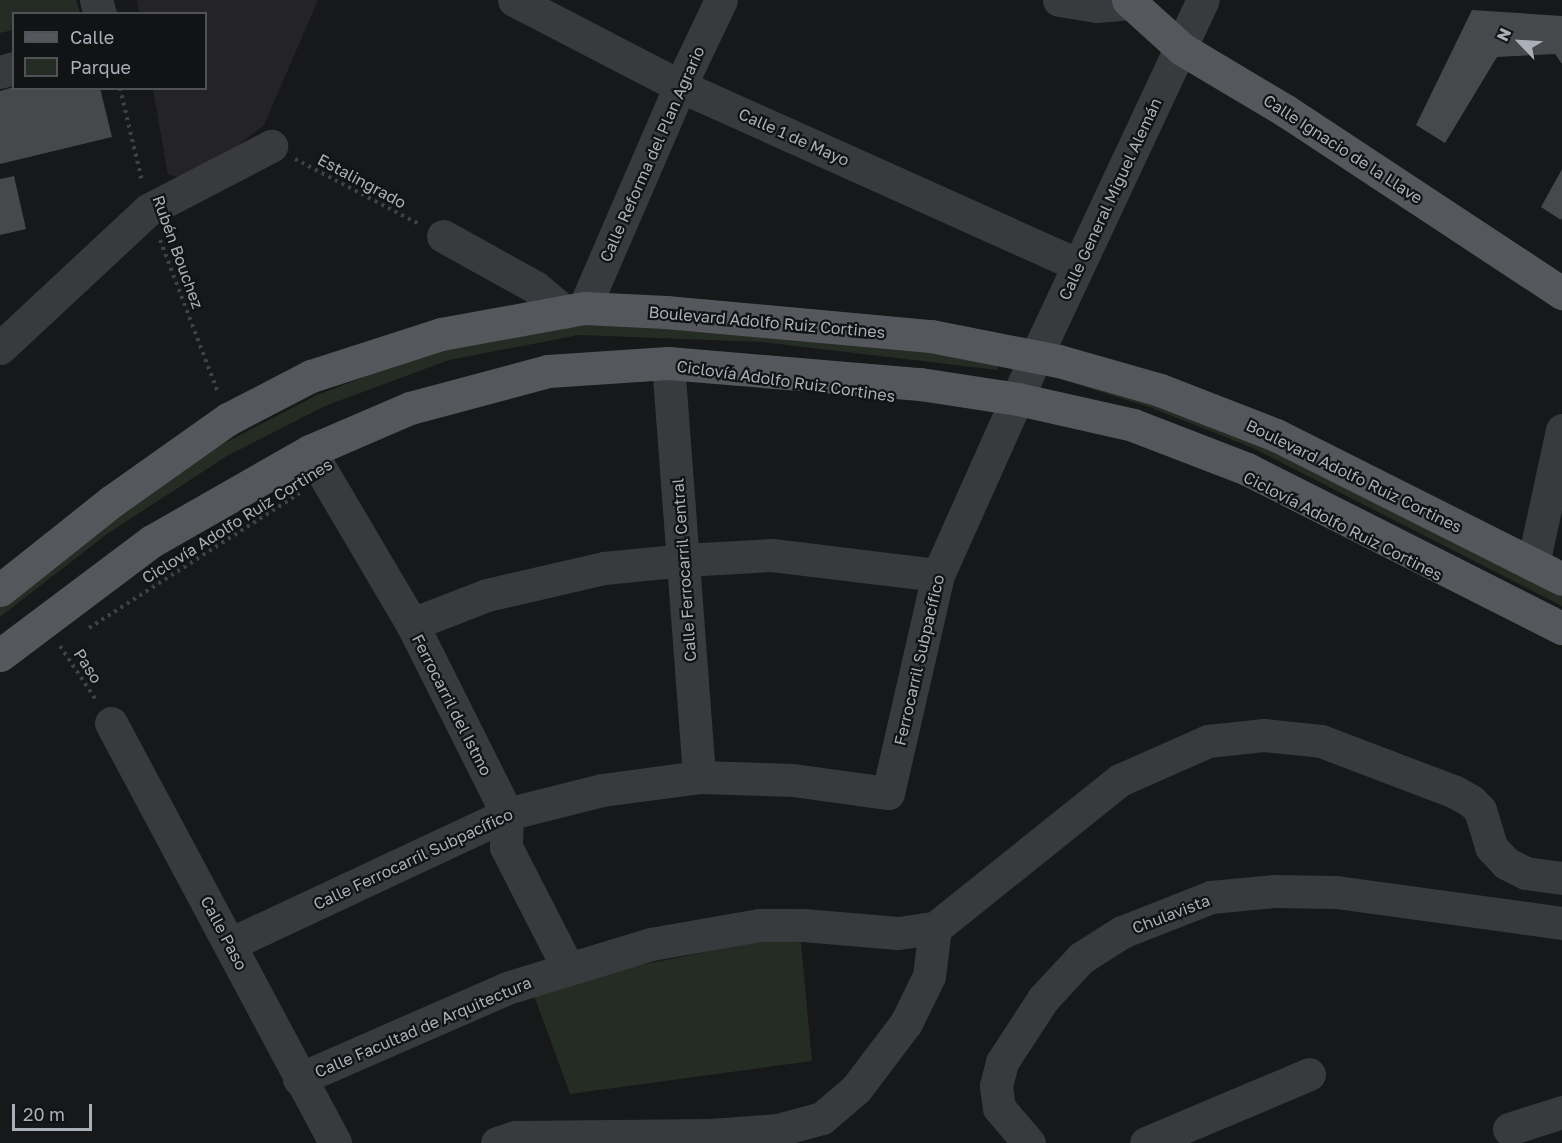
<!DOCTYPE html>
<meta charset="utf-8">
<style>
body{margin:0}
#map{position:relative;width:1562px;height:1143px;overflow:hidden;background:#171819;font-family:"Golos Text",sans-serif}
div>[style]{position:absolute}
.built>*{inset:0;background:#242426}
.green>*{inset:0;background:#242c24}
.building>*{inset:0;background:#47484c}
.path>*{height:4px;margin-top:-2px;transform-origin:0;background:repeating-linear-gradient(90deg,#3f4145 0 3px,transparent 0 7.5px)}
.minor>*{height:33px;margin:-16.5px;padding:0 16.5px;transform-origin:16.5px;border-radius:16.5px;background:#393a3e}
.major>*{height:33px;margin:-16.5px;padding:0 16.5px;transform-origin:16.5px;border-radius:16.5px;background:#55575d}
span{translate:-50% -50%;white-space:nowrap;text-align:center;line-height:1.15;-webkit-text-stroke:4.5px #121314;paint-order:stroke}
.street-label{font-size:16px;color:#aab0b9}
.legend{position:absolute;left:12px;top:12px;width:195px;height:78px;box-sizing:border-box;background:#121314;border:2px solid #4f5256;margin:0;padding:8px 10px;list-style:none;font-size:18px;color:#aab0b9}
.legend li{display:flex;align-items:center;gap:12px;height:30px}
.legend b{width:30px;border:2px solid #4f5256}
.north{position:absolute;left:1490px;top:12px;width:60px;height:60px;-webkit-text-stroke:4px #121314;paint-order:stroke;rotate:295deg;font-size:16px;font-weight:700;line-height:24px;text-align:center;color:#aab0b9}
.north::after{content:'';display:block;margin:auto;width:21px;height:27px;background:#aab0b9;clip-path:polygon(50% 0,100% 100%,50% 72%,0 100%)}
.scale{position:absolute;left:12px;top:1104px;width:80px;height:27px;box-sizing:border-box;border:3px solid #aab0b9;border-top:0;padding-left:8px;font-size:18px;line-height:21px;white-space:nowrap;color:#aab0b9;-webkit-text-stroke:4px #121314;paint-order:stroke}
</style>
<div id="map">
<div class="built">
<i style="clip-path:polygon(137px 0,318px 0,264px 125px,196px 179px,168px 175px,153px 89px,206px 88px,206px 14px,139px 13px)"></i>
</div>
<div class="green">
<i style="clip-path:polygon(0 0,76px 0,80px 13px,14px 14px,13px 30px,0 33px)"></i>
<i style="clip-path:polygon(577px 322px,759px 329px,1000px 355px,997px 370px,761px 342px,579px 335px,449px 360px,325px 406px,227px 456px,107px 534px,0 617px,0 598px,219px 446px,317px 395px,446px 346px)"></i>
<i style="clip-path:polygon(1057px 361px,1156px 386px,1562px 579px,1562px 606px,1253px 448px,1152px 408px,1053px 377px)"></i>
<i style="clip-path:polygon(800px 933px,812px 1061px,570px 1094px,531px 987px)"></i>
</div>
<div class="building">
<i style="clip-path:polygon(1472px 10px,1562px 16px,1562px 64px,1555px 54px,1497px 57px,1445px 143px,1416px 125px)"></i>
<i style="clip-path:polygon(14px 87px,100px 88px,112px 137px,0 164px,0 91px)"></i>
<i style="clip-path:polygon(1562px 169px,1562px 218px,1561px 220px,1541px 207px)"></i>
<i style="clip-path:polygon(14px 176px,26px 229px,0 235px,0 179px)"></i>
</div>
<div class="path">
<i style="left:120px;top:88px;width:96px;rotate:76.7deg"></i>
<i style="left:295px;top:159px;width:140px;rotate:27.7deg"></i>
<i style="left:160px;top:240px;width:164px;rotate:69.2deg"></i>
<i style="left:89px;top:628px;width:250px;rotate:-32.6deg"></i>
<i style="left:60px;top:646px;width:65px;rotate:56.3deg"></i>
</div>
<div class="minor">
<i style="left:96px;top:0;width:15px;rotate:74deg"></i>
<i style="left:514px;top:0;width:187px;rotate:27.4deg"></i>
<i style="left:680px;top:86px;width:437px;rotate:24.2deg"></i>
<i style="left:1059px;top:0;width:38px;rotate:9deg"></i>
<i style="left:1097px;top:6px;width:34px;rotate:-5deg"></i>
<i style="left:0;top:72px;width:15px;rotate:-16deg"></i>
<i style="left:443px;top:236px;width:105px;rotate:29deg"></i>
<i style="left:535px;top:287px;width:39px;rotate:40deg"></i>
<i style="left:584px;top:308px;width:242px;rotate:-66.6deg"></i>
<i style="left:680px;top:86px;width:95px;rotate:-64.5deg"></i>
<i style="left:0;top:348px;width:202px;rotate:-43deg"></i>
<i style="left:148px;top:210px;width:139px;rotate:-27.5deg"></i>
<i style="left:668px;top:363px;width:415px;rotate:85.7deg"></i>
<i style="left:310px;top:451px;width:201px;rotate:59.5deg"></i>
<i style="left:412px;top:624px;width:212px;rotate:63.4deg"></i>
<i style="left:507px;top:814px;width:33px;rotate:92deg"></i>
<i style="left:506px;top:847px;width:136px;rotate:62.9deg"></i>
<i style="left:1533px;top:564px;width:137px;rotate:-77.8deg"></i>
<i style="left:412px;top:624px;width:80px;rotate:-21.1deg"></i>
<i style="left:487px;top:595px;width:120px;rotate:-13deg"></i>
<i style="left:604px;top:568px;width:80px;rotate:-5.7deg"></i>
<i style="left:684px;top:560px;width:88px;rotate:-3.3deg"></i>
<i style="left:772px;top:555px;width:167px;rotate:6.9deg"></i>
<i style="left:111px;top:723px;width:476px;rotate:61.9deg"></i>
<i style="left:230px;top:944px;width:306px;rotate:-25.1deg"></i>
<i style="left:507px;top:814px;width:98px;rotate:-14.2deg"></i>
<i style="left:602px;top:790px;width:98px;rotate:-7.6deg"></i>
<i style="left:699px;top:777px;width:94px;rotate:1.8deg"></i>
<i style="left:793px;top:780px;width:96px;rotate:7.8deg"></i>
<i style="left:888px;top:793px;width:224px;rotate:-77.1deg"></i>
<i style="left:938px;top:575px;width:240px;rotate:-65.9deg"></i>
<i style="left:1036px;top:356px;width:393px;rotate:-64.9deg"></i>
<i style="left:299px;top:1079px;width:227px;rotate:-23.6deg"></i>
<i style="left:507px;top:988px;width:151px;rotate:-17deg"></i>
<i style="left:651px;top:944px;width:110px;rotate:-10deg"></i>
<i style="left:759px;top:925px;width:44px"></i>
<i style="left:803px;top:925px;width:95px;rotate:4.8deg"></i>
<i style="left:898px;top:933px;width:37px;rotate:-8deg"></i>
<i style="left:935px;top:928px;width:237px;rotate:-38.7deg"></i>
<i style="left:1120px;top:780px;width:96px;rotate:-23.9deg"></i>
<i style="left:1208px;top:741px;width:55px;rotate:-6.2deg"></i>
<i style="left:1263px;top:735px;width:58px;rotate:5.9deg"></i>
<i style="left:1321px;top:741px;width:143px;rotate:20.8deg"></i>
<i style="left:1455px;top:792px;width:18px;rotate:29deg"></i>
<i style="left:1471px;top:801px;width:13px;rotate:45deg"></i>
<i style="left:1480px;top:810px;width:39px;rotate:73deg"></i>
<i style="left:1491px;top:847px;width:22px;rotate:47deg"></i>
<i style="left:1506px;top:863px;width:22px;rotate:27deg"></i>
<i style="left:1526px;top:873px;width:36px;rotate:8deg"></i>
<i style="left:1509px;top:1129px;width:56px;rotate:-17.8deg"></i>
<i style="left:497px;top:1143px;width:20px;rotate:-18deg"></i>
<i style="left:516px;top:1137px;width:195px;rotate:-0.6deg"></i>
<i style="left:711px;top:1135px;width:67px;rotate:-4.3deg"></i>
<i style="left:778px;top:1130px;width:46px;rotate:-15.3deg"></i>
<i style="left:822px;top:1118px;width:45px;rotate:-40.5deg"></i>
<i style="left:856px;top:1089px;width:83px;rotate:-52.9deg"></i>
<i style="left:906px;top:1023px;width:52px;rotate:-63.9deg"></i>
<i style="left:929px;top:976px;width:48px;rotate:-82.9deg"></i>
<i style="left:1029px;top:1143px;width:46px;rotate:-130.6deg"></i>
<i style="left:999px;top:1108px;width:22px;rotate:-98deg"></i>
<i style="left:996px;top:1086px;width:25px;rotate:-76deg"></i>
<i style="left:1002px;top:1062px;width:75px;rotate:-56.9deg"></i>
<i style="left:1043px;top:999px;width:56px;rotate:-47.2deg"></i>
<i style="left:1081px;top:958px;width:49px;rotate:-32.4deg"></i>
<i style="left:1122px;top:932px;width:96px;rotate:-21.5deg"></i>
<i style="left:1211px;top:897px;width:62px;rotate:-5.5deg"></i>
<i style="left:1273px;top:891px;width:63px;rotate:0.9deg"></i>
<i style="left:1336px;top:892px;width:228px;rotate:7.8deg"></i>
<i style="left:1146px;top:1143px;width:177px;rotate:-22.9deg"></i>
</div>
<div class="major">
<i style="left:1128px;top:0;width:73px;rotate:42.2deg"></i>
<i style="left:1182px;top:49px;width:121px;rotate:30.8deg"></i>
<i style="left:1286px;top:111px;width:331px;rotate:33.4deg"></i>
<i style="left:0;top:590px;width:143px;rotate:-38.5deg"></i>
<i style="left:112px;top:501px;width:142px;rotate:-35.3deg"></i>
<i style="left:228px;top:419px;width:93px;rotate:-27.4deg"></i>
<i style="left:311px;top:376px;width:137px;rotate:-17.9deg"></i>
<i style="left:441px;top:334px;width:145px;rotate:-10.3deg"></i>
<i style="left:584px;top:308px;width:82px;rotate:2.8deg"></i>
<i style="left:666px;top:312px;width:266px;rotate:5.2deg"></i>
<i style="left:931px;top:336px;width:130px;rotate:11.1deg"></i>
<i style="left:1059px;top:361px;width:105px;rotate:16deg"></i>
<i style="left:1160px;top:390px;width:124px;rotate:21.2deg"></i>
<i style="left:1276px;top:435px;width:320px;rotate:26.7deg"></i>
<i style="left:0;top:655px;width:190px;rotate:-36.9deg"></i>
<i style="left:152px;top:541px;width:182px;rotate:-29.7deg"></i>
<i style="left:310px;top:451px;width:109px;rotate:-23.3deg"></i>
<i style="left:410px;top:408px;width:143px;rotate:-15deg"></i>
<i style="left:548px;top:371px;width:120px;rotate:-3.8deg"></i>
<i style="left:668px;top:363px;width:253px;rotate:4.8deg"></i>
<i style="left:920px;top:384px;width:99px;rotate:8.7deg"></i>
<i style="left:1018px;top:399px;width:118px;rotate:12.7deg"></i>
<i style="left:1133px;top:425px;width:122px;rotate:21.1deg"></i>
<i style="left:1247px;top:469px;width:353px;rotate:26.8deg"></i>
</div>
<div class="street-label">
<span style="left:794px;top:137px;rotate:24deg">Calle 1 de Mayo</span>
<span style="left:1343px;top:149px;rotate:33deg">Calle Ignacio de la Llave</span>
<span style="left:652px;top:154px;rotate:-66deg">Calle Reforma del Plan Agrario</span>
<span style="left:362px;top:181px;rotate:28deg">Estalingrado</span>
<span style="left:1110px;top:199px;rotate:-65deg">Calle General Miguel Alemán</span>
<span style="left:178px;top:252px;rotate:70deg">Rubén Bouchez</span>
<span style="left:767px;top:322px;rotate:5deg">Boulevard Adolfo Ruiz Cortines</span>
<span style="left:786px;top:381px;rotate:8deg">Ciclovía Adolfo Ruiz Cortines</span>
<span style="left:1354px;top:476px;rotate:26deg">Boulevard Adolfo Ruiz Cortines</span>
<span style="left:237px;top:521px;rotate:-32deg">Ciclovía Adolfo Ruiz Cortines</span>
<span style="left:1343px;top:526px;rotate:27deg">Ciclovía Adolfo Ruiz Cortines</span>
<span style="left:684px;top:570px;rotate:-94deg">Calle Ferrocarril Central</span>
<span style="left:919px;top:660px;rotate:-77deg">Ferrocarril Subpacífico</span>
<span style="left:88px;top:666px;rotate:57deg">Paso</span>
<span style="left:452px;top:705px;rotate:63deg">Ferrocarril del Istmo</span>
<span style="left:413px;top:859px;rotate:-25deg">Calle Ferrocarril Subpacífico</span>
<span style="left:1171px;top:914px;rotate:-21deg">Chulavista</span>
<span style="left:224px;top:933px;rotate:62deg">Calle Paso</span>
<span style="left:423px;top:1027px;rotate:-23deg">Calle Facultad de Arquitectura</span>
</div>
<ul class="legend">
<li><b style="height:8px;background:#55575d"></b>Calle</li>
<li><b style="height:16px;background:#242c24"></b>Parque</li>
</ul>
<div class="north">N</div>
<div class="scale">20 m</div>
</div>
